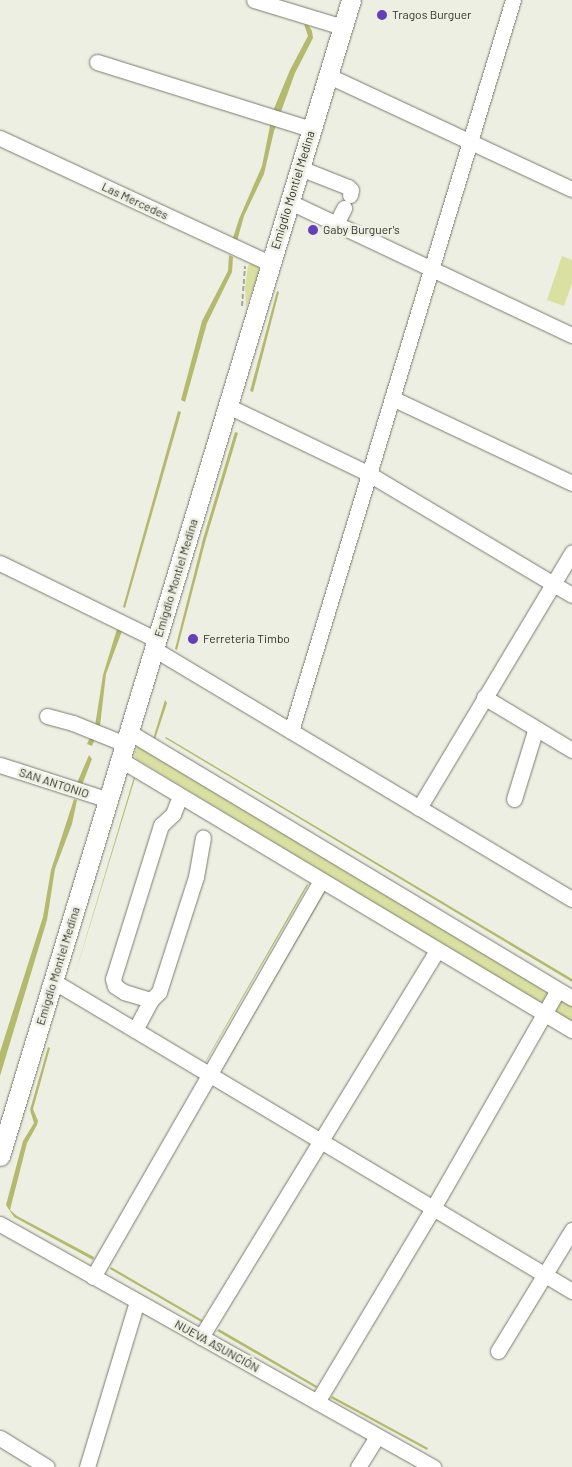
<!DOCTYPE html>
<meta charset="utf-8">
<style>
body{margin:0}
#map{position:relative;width:572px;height:1467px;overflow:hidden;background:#edefe2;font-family:Barlow,sans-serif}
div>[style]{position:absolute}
.green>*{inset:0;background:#dae0a2}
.water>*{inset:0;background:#b3b96d}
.path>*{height:2px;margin-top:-1px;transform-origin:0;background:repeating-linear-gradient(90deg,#a5a79d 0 5px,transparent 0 7.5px)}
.roads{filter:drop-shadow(0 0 1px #7a7b70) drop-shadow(0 0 1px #7a7b70)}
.minor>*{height:15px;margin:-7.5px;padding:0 7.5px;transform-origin:7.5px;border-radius:7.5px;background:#fff}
.major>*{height:19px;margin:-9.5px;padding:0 9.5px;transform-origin:9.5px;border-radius:9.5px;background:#fff}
.dots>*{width:14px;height:14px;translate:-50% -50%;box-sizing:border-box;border:2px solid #edefe2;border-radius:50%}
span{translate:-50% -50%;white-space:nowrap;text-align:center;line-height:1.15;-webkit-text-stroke:5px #edefe2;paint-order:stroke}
.poi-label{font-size:12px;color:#30312c}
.left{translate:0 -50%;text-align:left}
.street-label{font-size:12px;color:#30312c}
</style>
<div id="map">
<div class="green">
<i style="clip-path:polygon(562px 256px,572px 260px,572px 283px,564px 306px,547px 300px)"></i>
<i style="clip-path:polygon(251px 263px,258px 266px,259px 273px,246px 307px,245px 287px,248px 266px)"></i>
<i style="clip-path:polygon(138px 745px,572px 1004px,572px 1022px,136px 759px,134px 754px)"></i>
</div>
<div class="water">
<i style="clip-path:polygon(304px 24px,309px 26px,312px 31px,313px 38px,295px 73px,274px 131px,264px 174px,244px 216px,237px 241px,233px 238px,239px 219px,262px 166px,273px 111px,290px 70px,308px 36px)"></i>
<i style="clip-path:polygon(229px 255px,233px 257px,232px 272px,207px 323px,185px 402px,181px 400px,202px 321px,228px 271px)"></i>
<i style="clip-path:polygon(277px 291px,279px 292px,253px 392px,250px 391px)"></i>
<i style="clip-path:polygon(178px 411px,181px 412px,125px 608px,123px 607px)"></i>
<i style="clip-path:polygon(235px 432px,238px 433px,206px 539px,177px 650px,175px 649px,203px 539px)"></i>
<i style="clip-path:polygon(117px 629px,122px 631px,106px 674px,100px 726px,92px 746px,87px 744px,95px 726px,103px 675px)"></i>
<i style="clip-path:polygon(165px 700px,167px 703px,155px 739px,153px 739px)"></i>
<i style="clip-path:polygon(166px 737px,572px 979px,572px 982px,165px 738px)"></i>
<i style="clip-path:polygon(89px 755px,92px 759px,82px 785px,77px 783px)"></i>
<i style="clip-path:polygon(134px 777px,135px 778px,73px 981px)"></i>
<i style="clip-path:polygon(74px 799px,77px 800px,72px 824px,55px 869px,47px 920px,0 1076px,0 1052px,43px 917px,51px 870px)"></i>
<i style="clip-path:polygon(307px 884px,308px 885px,205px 1063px,205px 1062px)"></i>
<i style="clip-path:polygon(324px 891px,325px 892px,223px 1068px,222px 1067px)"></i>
<i style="clip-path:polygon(48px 1047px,50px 1048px,33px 1109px,38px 1121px,37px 1125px,27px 1143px,10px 1210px,17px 1216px,94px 1257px,93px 1260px,14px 1217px,6px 1205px,23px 1141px,34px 1123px,30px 1110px)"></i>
<i style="clip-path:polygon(111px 1267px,204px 1321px,203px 1323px,110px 1269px)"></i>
<i style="clip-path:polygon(219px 1329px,317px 1386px,316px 1388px,217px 1331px)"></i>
<i style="clip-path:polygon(332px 1396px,428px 1448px,427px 1450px,331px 1398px)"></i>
</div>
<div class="path">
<i style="left:242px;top:306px;width:40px;rotate:-85.7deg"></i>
</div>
<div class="roads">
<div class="minor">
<i style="left:254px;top:0;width:93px;rotate:16.9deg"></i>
<i style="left:97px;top:62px;width:224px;rotate:17.4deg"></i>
<i style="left:327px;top:75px;width:270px;rotate:25deg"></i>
<i style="left:0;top:138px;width:299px;rotate:24.9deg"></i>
<i style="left:300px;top:168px;width:52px;rotate:21.6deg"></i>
<i style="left:348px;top:187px;width:4px;rotate:45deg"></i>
<i style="left:351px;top:190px;width:5px;rotate:101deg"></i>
<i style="left:290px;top:202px;width:312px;rotate:25.3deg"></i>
<i style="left:336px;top:224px;width:18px;rotate:-63deg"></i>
<i style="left:392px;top:398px;width:199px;rotate:25.3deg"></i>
<i style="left:228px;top:406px;width:157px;rotate:25.7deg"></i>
<i style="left:369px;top:474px;width:236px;rotate:30.8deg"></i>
<i style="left:0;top:563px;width:175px;rotate:26.1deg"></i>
<i style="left:154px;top:649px;width:487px;rotate:30.9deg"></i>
<i style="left:484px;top:697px;width:103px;rotate:31.1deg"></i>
<i style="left:47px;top:716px;width:27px;rotate:15deg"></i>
<i style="left:73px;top:723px;width:56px;rotate:22deg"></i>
<i style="left:291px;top:731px;width:764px;rotate:-73.11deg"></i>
<i style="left:129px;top:732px;width:517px;rotate:30.98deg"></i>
<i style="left:121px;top:760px;width:526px;rotate:30.91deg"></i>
<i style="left:0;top:765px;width:114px;rotate:17.8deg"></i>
<i style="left:180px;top:796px;width:19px;rotate:111deg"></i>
<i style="left:173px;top:814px;width:16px;rotate:137deg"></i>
<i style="left:161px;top:825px;width:161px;rotate:107.3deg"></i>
<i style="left:113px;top:979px;width:7px;rotate:74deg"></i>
<i style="left:115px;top:986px;width:11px;rotate:34deg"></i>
<i style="left:124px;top:992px;width:28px;rotate:17deg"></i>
<i style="left:151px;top:1000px;width:11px;rotate:-45deg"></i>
<i style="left:159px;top:992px;width:121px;rotate:-72.2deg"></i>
<i style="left:196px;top:877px;width:40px;rotate:-80deg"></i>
<i style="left:514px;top:799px;width:74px;rotate:-72.8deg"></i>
<i style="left:419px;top:808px;width:298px;rotate:-59.1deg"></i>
<i style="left:53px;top:981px;width:605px;rotate:30.85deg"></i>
<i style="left:135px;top:1030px;width:34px;rotate:-62deg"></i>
<i style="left:0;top:1224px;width:497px;rotate:29.3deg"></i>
<i style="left:93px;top:1277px;width:458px;rotate:-60.1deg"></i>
<i style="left:201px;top:1337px;width:453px;rotate:-58.6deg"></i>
<i style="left:498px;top:1351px;width:142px;rotate:-58.6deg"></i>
<i style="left:317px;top:1402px;width:226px;rotate:-59.1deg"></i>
<i style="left:433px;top:1208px;width:251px;rotate:-60.2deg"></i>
<i style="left:0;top:1438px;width:55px;rotate:31.7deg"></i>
<i style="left:87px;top:1467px;width:173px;rotate:-73.2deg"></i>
<i style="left:358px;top:1467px;width:36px;rotate:-58deg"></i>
</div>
<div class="major">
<i style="left:0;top:1156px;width:1208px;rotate:-73.11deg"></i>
</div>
</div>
<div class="dots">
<i style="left:382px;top:15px;background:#643fb7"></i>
<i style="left:313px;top:230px;background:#643fb7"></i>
<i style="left:193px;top:639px;background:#643fb7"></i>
</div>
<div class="poi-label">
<span class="left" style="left:392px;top:15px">Tragos Burguer</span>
<span class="left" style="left:323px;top:230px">Gaby Burguer's</span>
<span class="left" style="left:203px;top:639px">Ferreteria Timbo</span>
</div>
<div class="street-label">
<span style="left:293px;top:190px;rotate:-73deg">Emigdio Montiel Medina</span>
<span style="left:135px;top:201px;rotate:25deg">Las Mercedes</span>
<span style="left:176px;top:578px;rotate:-73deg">Emigdio Montiel Medina</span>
<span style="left:54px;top:783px;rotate:18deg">SAN ANTONIO</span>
<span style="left:58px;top:966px;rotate:-73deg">Emigdio Montiel Medina</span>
<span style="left:217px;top:1346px;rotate:29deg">NUEVA ASUNCIÓN</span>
</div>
</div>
